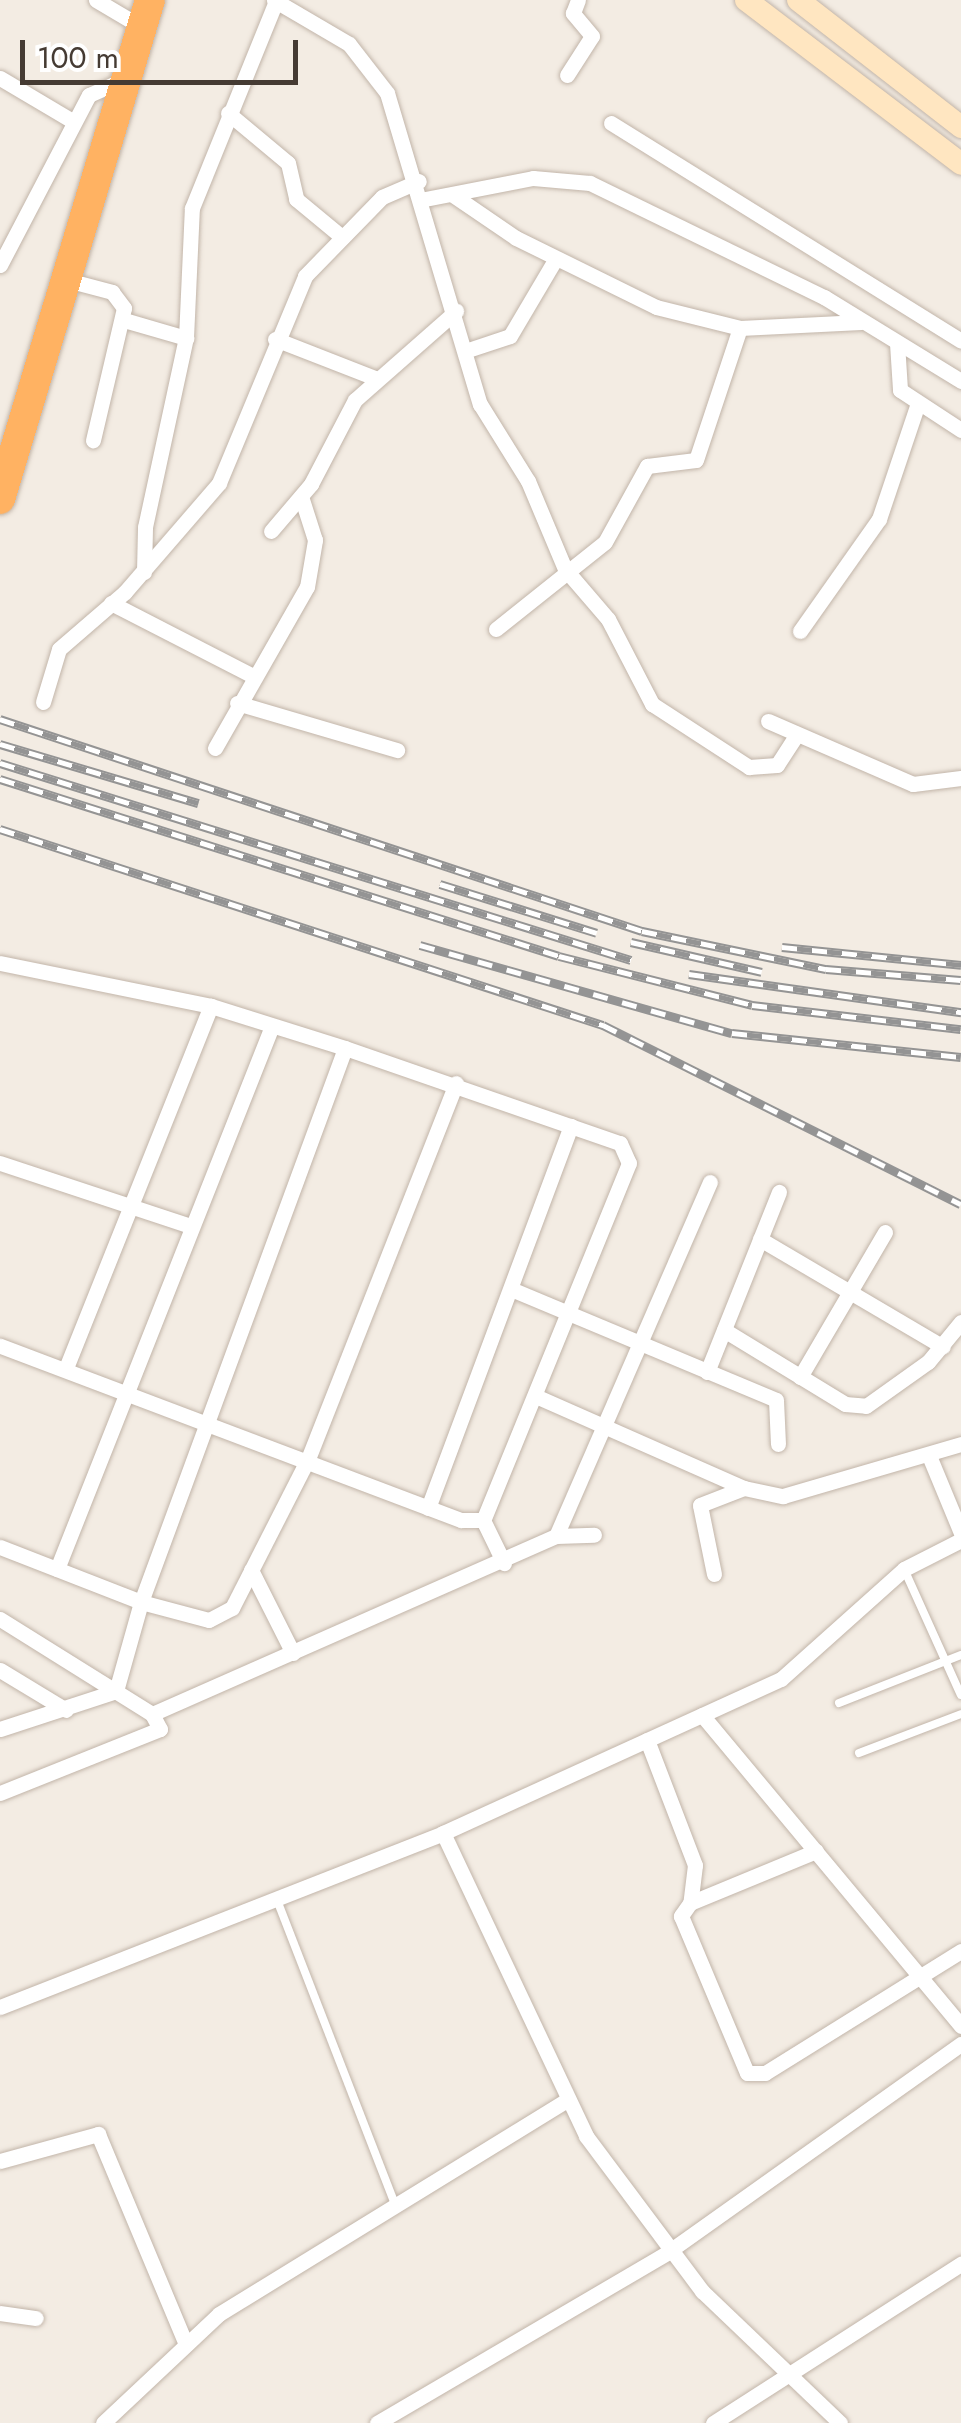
<!DOCTYPE html>
<style>
body{margin:0}
#map{position:relative;width:961px;height:2423px;overflow:hidden;background:#f3ece3;font-family:Jost,sans-serif}
div>[style]{position:absolute}
.roads{filter:drop-shadow(0 0 2px #c2b5a9) drop-shadow(0 0 2px #c2b5a9)}
.lane>*{height:8px;margin:-4px;padding:0 4px;transform-origin:4px;border-radius:4px;background:#fff}
.street>*{height:15px;margin:-7.5px;padding:0 7.5px;transform-origin:7.5px;border-radius:7.5px;background:#fff}
.secondary>*{height:22px;margin:-11px;padding:0 11px;transform-origin:11px;border-radius:11px;background:#ffe6c1}
.highway>*{height:30px;margin:-15px;padding:0 15px;transform-origin:15px;border-radius:15px;background:#ffb262}
.rail>*{height:9px;margin-top:-4.5px;transform-origin:0;background:repeating-linear-gradient(90deg,#fff 0 15px,#949494 0 30px);box-sizing:border-box;border-block:2px solid #949494}
span{translate:-50% -50%;white-space:nowrap;text-align:center;line-height:1.15;-webkit-text-stroke:10px #fff;paint-order:stroke}
.scale{position:absolute;left:20px;top:40px;width:278px;height:45px;box-sizing:border-box;border:5px solid #453b33;border-top:0;padding-left:12px;font-size:30px;line-height:35px;white-space:nowrap;color:#453b33;-webkit-text-stroke:8px #fff;paint-order:stroke}
</style>
<div id="map">
<div class="roads">
<div class="lane">
<i style="left:904px;top:1569px;width:138px;rotate:65.7deg"></i>
<i style="left:839px;top:1703px;width:131px;rotate:-21.5deg"></i>
<i style="left:859px;top:1753px;width:109px;rotate:-20.9deg"></i>
<i style="left:277px;top:1900px;width:324px;rotate:68.8deg"></i>
</div>
<div class="street">
<i style="left:96px;top:0;width:51px;rotate:30.6deg"></i>
<i style="left:274px;top:0;width:87px;rotate:30.4deg"></i>
<i style="left:349px;top:44px;width:62px;rotate:52.2deg"></i>
<i style="left:387px;top:93px;width:325px;rotate:73.4deg"></i>
<i style="left:480px;top:404px;width:91px;rotate:58.1deg"></i>
<i style="left:528px;top:481px;width:95px;rotate:67.2deg"></i>
<i style="left:565px;top:569px;width:66px;rotate:49.3deg"></i>
<i style="left:608px;top:619px;width:96px;rotate:62.6deg"></i>
<i style="left:652px;top:704px;width:116px;rotate:33deg"></i>
<i style="left:749px;top:767px;width:28px;rotate:-4deg"></i>
<i style="left:777px;top:765px;width:35px;rotate:-57deg"></i>
<i style="left:567px;top:75px;width:46px;rotate:-57.3deg"></i>
<i style="left:592px;top:36px;width:30px;rotate:-130deg"></i>
<i style="left:573px;top:13px;width:14px;rotate:-69deg"></i>
<i style="left:0;top:78px;width:86px;rotate:30.7deg"></i>
<i style="left:228px;top:113px;width:78px;rotate:39.8deg"></i>
<i style="left:288px;top:163px;width:37px;rotate:77deg"></i>
<i style="left:296px;top:199px;width:60px;rotate:39.6deg"></i>
<i style="left:611px;top:123px;width:412px;rotate:31.9deg"></i>
<i style="left:453px;top:195px;width:76px;rotate:34.3deg"></i>
<i style="left:516px;top:238px;width:156px;rotate:26.2deg"></i>
<i style="left:656px;top:307px;width:87px;rotate:14deg"></i>
<i style="left:740px;top:328px;width:121px;rotate:-2.8deg"></i>
<i style="left:425px;top:199px;width:110px;rotate:-11deg"></i>
<i style="left:533px;top:178px;width:57px;rotate:5deg"></i>
<i style="left:590px;top:183px;width:260px;rotate:26deg"></i>
<i style="left:824px;top:297px;width:161px;rotate:31.5deg"></i>
<i style="left:0;top:265px;width:192px;rotate:-62.4deg"></i>
<i style="left:89px;top:95px;width:35px;rotate:-24deg"></i>
<i style="left:67px;top:280px;width:47px;rotate:14.9deg"></i>
<i style="left:112px;top:292px;width:20px;rotate:53deg"></i>
<i style="left:124px;top:308px;width:136px;rotate:103.2deg"></i>
<i style="left:124px;top:320px;width:65px;rotate:16.2deg"></i>
<i style="left:275px;top:339px;width:107px;rotate:21.3deg"></i>
<i style="left:897px;top:343px;width:47px;rotate:86.3deg"></i>
<i style="left:900px;top:390px;width:73px;rotate:33.3deg"></i>
<i style="left:468px;top:350px;width:44px;rotate:-18.4deg"></i>
<i style="left:510px;top:336px;width:88px;rotate:-59.4deg"></i>
<i style="left:271px;top:531px;width:62px;rotate:-49.6deg"></i>
<i style="left:311px;top:484px;width:95px;rotate:-62.4deg"></i>
<i style="left:355px;top:400px;width:135px;rotate:-41.4deg"></i>
<i style="left:144px;top:572px;width:45px;rotate:-88.7deg"></i>
<i style="left:145px;top:527px;width:193px;rotate:-77.8deg"></i>
<i style="left:186px;top:338px;width:130px;rotate:-87.4deg"></i>
<i style="left:192px;top:208px;width:223px;rotate:-67.9deg"></i>
<i style="left:111px;top:603px;width:160px;rotate:27.2deg"></i>
<i style="left:496px;top:629px;width:139px;rotate:-38.6deg"></i>
<i style="left:605px;top:542px;width:87px;rotate:-61.1deg"></i>
<i style="left:647px;top:466px;width:49px;rotate:-7deg"></i>
<i style="left:696px;top:460px;width:139px;rotate:-71.6deg"></i>
<i style="left:800px;top:631px;width:137px;rotate:-54.8deg"></i>
<i style="left:879px;top:519px;width:122px;rotate:-71.4deg"></i>
<i style="left:43px;top:702px;width:55px;rotate:-73.2deg"></i>
<i style="left:59px;top:649px;width:87px;rotate:-40.8deg"></i>
<i style="left:125px;top:592px;width:144px;rotate:-49.2deg"></i>
<i style="left:219px;top:483px;width:224px;rotate:-67.4deg"></i>
<i style="left:305px;top:276px;width:110px;rotate:-45.7deg"></i>
<i style="left:382px;top:197px;width:40px;rotate:-23.4deg"></i>
<i style="left:237px;top:703px;width:167px;rotate:16.4deg"></i>
<i style="left:768px;top:721px;width:158px;rotate:23.5deg"></i>
<i style="left:913px;top:784px;width:48px;rotate:-7.1deg"></i>
<i style="left:215px;top:748px;width:185px;rotate:-60.3deg"></i>
<i style="left:307px;top:587px;width:48px;rotate:-80.3deg"></i>
<i style="left:315px;top:540px;width:46px;rotate:-107.7deg"></i>
<i style="left:0;top:963px;width:215px;rotate:11.5deg"></i>
<i style="left:211px;top:1006px;width:140px;rotate:17.4deg"></i>
<i style="left:345px;top:1048px;width:291px;rotate:19.1deg"></i>
<i style="left:620px;top:1143px;width:22px;rotate:66deg"></i>
<i style="left:629px;top:1163px;width:386px;rotate:112.2deg"></i>
<i style="left:483px;top:1520px;width:22px;rotate:180deg"></i>
<i style="left:461px;top:1520px;width:493px;rotate:-159.3deg"></i>
<i style="left:0;top:1163px;width:201px;rotate:18.3deg"></i>
<i style="left:760px;top:1239px;width:212px;rotate:30.5deg"></i>
<i style="left:511px;top:1289px;width:287px;rotate:22.7deg"></i>
<i style="left:776px;top:1400px;width:44px;rotate:87.4deg"></i>
<i style="left:724px;top:1330px;width:142px;rotate:31.4deg"></i>
<i style="left:845px;top:1404px;width:21px;rotate:5deg"></i>
<i style="left:866px;top:1406px;width:76px;rotate:-35.4deg"></i>
<i style="left:928px;top:1362px;width:52px;rotate:-50.5deg"></i>
<i style="left:66px;top:1368px;width:390px;rotate:-68.2deg"></i>
<i style="left:707px;top:1372px;width:194px;rotate:-68.2deg"></i>
<i style="left:800px;top:1377px;width:168px;rotate:-59.6deg"></i>
<i style="left:540px;top:1398px;width:223px;rotate:23.8deg"></i>
<i style="left:744px;top:1488px;width:40px;rotate:12deg"></i>
<i style="left:783px;top:1496px;width:185px;rotate:-16.3deg"></i>
<i style="left:930px;top:1458px;width:81px;rotate:67.5deg"></i>
<i style="left:428px;top:1508px;width:408px;rotate:-69.5deg"></i>
<i style="left:483px;top:1520px;width:48px;rotate:64deg"></i>
<i style="left:556px;top:1536px;width:38px;rotate:-2deg"></i>
<i style="left:0;top:1547px;width:151px;rotate:21.3deg"></i>
<i style="left:141px;top:1602px;width:590px;rotate:-69.78deg"></i>
<i style="left:57px;top:1569px;width:584px;rotate:-68.4deg"></i>
<i style="left:251px;top:1570px;width:93px;rotate:63.2deg"></i>
<i style="left:714px;top:1574px;width:70px;rotate:-101.5deg"></i>
<i style="left:700px;top:1505px;width:47px;rotate:-21.1deg"></i>
<i style="left:0;top:1619px;width:179px;rotate:32deg"></i>
<i style="left:152px;top:1714px;width:17px;rotate:62deg"></i>
<i style="left:160px;top:1729px;width:172px;rotate:158.2deg"></i>
<i style="left:0;top:1670px;width:77px;rotate:31.2deg"></i>
<i style="left:152px;top:1714px;width:441px;rotate:-23.8deg"></i>
<i style="left:556px;top:1536px;width:386px;rotate:-66.5deg"></i>
<i style="left:702px;top:1715px;width:405px;rotate:50.2deg"></i>
<i style="left:0;top:1729px;width:122px;rotate:-18.1deg"></i>
<i style="left:116px;top:1691px;width:92px;rotate:-74.3deg"></i>
<i style="left:141px;top:1602px;width:70px;rotate:14.8deg"></i>
<i style="left:209px;top:1620px;width:26px;rotate:-28deg"></i>
<i style="left:232px;top:1608px;width:167px;rotate:-63deg"></i>
<i style="left:308px;top:1459px;width:404px;rotate:-68.5deg"></i>
<i style="left:647px;top:1740px;width:134px;rotate:69deg"></i>
<i style="left:695px;top:1865px;width:38px;rotate:97deg"></i>
<i style="left:443px;top:1833px;width:335px;rotate:64.7deg"></i>
<i style="left:586px;top:2136px;width:194px;rotate:53.2deg"></i>
<i style="left:702px;top:2291px;width:191px;rotate:43.7deg"></i>
<i style="left:816px;top:1851px;width:136px;rotate:157.6deg"></i>
<i style="left:690px;top:1903px;width:16px;rotate:125deg"></i>
<i style="left:681px;top:1916px;width:170px;rotate:67.2deg"></i>
<i style="left:747px;top:2073px;width:18px"></i>
<i style="left:765px;top:2073px;width:231px;rotate:-31.9deg"></i>
<i style="left:0;top:2007px;width:476px;rotate:-21.4deg"></i>
<i style="left:443px;top:1833px;width:371px;rotate:-24.5deg"></i>
<i style="left:781px;top:1679px;width:165px;rotate:-41.8deg"></i>
<i style="left:904px;top:1569px;width:64px;rotate:-27deg"></i>
<i style="left:0;top:2161px;width:102px;rotate:-15.4deg"></i>
<i style="left:98px;top:2134px;width:228px;rotate:67.3deg"></i>
<i style="left:0;top:2313px;width:36px;rotate:8deg"></i>
<i style="left:103px;top:2423px;width:159px;rotate:-43.2deg"></i>
<i style="left:219px;top:2314px;width:406px;rotate:-31.6deg"></i>
<i style="left:377px;top:2423px;width:338px;rotate:-30.4deg"></i>
<i style="left:668px;top:2252px;width:359px;rotate:-35.4deg"></i>
<i style="left:713px;top:2423px;width:295px;rotate:-32.7deg"></i>
</div>
<div class="secondary">
<i style="left:746px;top:0;width:270px;rotate:37.3deg"></i>
<i style="left:798px;top:0;width:207px;rotate:37.9deg"></i>
</div>
<div class="highway">
<i style="left:0;top:499px;width:521px;rotate:-73.27deg"></i>
</div>
</div>
<div class="rail">
<i style="left:0;top:719px;width:676px;rotate:18.27deg"></i>
<i style="left:642px;top:931px;width:188px;rotate:11.7deg"></i>
<i style="left:826px;top:969px;width:135px;rotate:4.7deg"></i>
<i style="left:0;top:744px;width:207px;rotate:16.6deg"></i>
<i style="left:0;top:763px;width:661px;rotate:17.34deg"></i>
<i style="left:0;top:779px;width:586px;rotate:17.57deg"></i>
<i style="left:559px;top:956px;width:199px;rotate:14.2deg"></i>
<i style="left:752px;top:1005px;width:210px;rotate:6.6deg"></i>
<i style="left:0;top:829px;width:634px;rotate:18.01deg"></i>
<i style="left:603px;top:1025px;width:400px;rotate:26.6deg"></i>
<i style="left:440px;top:884px;width:164px;rotate:17.3deg"></i>
<i style="left:631px;top:942px;width:134px;rotate:12.9deg"></i>
<i style="left:420px;top:945px;width:324px;rotate:15.8deg"></i>
<i style="left:732px;top:1033px;width:230px;rotate:6deg"></i>
<i style="left:782px;top:947px;width:180px;rotate:5.7deg"></i>
<i style="left:689px;top:974px;width:275px;rotate:8deg"></i>
</div>
<div class="scale">100 m</div>
</div>
